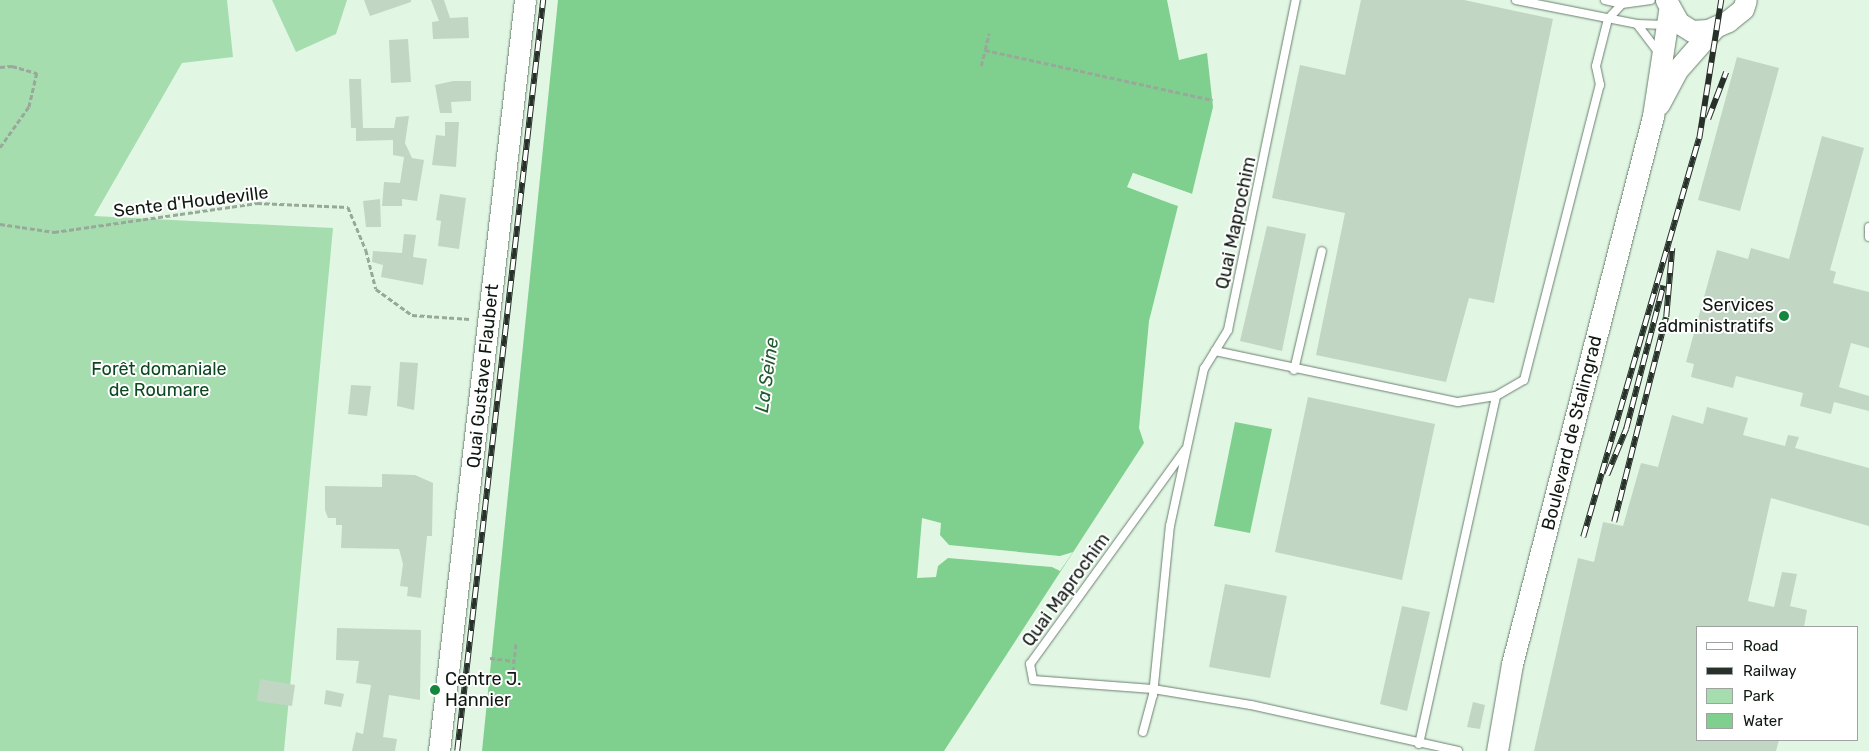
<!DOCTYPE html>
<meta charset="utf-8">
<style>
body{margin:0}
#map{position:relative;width:1869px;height:751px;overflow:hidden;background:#e1f7e4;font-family:Rubik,sans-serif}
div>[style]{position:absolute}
.green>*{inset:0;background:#a6ddaf}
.water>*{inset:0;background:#7fcf8f}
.pier>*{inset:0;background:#e1f7e4}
.building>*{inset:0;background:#c1d7c4}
.path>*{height:2.5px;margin-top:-1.25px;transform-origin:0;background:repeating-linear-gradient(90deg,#98a99a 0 5px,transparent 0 7.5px)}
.roads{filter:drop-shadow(0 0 1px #6b7f6e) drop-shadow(0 0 1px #6b7f6e)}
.lane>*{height:8px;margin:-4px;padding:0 4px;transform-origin:4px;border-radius:4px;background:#fff}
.secondary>*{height:21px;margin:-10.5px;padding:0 10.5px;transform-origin:10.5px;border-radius:10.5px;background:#fff}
.rail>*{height:5.5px;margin-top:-2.75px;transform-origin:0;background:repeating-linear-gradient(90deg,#fff 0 11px,#273129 0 22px);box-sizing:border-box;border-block:1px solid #273129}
.dots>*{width:14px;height:14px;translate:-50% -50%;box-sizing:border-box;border:2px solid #fff;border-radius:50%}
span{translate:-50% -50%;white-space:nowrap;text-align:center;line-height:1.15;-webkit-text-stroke:4px #fff;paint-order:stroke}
.street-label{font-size:18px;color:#101812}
.poi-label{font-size:18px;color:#101812}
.right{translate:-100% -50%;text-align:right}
.left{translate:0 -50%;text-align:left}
.park-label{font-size:18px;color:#0b471f}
.water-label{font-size:19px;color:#215930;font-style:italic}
.legend{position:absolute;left:1696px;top:626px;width:162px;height:115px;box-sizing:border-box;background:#fff;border:1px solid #9fa3a0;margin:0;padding:6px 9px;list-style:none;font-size:15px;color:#101812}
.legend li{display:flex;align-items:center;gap:10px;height:25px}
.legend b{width:25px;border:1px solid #9fa3a0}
</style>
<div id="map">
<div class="green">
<i style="clip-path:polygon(0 0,227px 0,233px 57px,182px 63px,94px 216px,333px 228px,284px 751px,0 751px)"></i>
<i style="clip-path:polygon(272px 0,347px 0,336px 34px,296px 52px)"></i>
</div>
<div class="water">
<i style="clip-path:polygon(558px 0,1167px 0,1179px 60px,1207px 53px,1213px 107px,1192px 194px,1133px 173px,1128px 187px,1178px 206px,1149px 321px,1139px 428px,1144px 443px,944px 751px,482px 751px)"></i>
<i style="clip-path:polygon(1235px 422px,1272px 429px,1250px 533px,1214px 526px)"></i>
</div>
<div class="pier">
<i style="clip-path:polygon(1133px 173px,1192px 194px,1191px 197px,1134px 176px,1131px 186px,1180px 207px,1127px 187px)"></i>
<i style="clip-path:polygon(922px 518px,941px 523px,940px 535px,949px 545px,1060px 556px,1073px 552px,1060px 571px,1052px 567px,948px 558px,938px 566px,936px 577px,917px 578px)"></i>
</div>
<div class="building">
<i style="clip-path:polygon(364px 0,411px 0,411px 2px,370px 16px)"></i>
<i style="clip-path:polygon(431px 0,444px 0,450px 18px,468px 17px,469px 38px,433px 39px,432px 22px,439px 21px)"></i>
<i style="clip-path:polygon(1361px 0,1464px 0,1553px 19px,1494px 303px,1469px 298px,1446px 382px,1316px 355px,1345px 213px,1272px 198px,1300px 65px,1345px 75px)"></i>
<i style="clip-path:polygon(408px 39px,411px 82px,391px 83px,389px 40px)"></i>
<i style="clip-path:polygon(1737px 57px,1779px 68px,1740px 211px,1698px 200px)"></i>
<i style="clip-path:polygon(349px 79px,361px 79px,363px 128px,394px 128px,396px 117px,409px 116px,405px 143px,412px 158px,424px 160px,417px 201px,402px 199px,402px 206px,382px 206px,384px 182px,400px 183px,404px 157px,393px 155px,393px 140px,356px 141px,356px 128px,360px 128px,351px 128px)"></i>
<i style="clip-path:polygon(453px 81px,471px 81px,471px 101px,451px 102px,452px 113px,440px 113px,435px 85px)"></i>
<i style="clip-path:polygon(445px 122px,459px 122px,456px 167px,432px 165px,436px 135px,445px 136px)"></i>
<i style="clip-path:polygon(1822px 136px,1864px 148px,1830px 270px,1836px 272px,1833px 283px,1869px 292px,1869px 348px,1851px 343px,1839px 387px,1869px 396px,1869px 411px,1834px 402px,1831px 414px,1800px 406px,1803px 393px,1736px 376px,1733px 388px,1691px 377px,1694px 364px,1686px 362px,1717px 250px,1748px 259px,1751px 248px,1789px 259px)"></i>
<i style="clip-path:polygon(440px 194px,466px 198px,459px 249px,438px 246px,441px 221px,436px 220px)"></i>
<i style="clip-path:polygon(380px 199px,381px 227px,366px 227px,363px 201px)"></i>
<i style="clip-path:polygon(1267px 226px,1306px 234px,1282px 351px,1240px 341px)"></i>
<i style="clip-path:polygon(404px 234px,416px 235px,413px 257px,427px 259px,423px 285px,381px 277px,383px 265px,372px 262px,373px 251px,402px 253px)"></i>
<i style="clip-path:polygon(400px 362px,418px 363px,414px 410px,397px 406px)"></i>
<i style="clip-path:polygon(351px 385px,371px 386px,367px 416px,348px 414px)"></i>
<i style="clip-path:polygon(1308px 397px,1435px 424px,1402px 580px,1275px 552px)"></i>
<i style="clip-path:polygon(1707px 407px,1748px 418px,1743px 435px,1785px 446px,1788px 435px,1799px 437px,1795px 448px,1869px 468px,1869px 526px,1771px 498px,1748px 601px,1774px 607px,1782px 572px,1797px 574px,1790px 606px,1807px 610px,1804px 627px,1698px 627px,1698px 740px,1779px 740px,1776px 751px,1534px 751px,1578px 558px,1594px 562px,1603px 522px,1623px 526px,1641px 463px,1658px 467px,1672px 415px,1703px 424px)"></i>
<i style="clip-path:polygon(382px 474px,415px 475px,433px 483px,432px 536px,427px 536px,421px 598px,407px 596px,408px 587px,400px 586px,403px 564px,399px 549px,341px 548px,342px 525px,336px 525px,336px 518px,328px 518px,325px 510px,325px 486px,382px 487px)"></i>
<i style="clip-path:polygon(1225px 584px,1287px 596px,1270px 678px,1209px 667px)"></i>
<i style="clip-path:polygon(1402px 606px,1430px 612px,1407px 711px,1380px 704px)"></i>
<i style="clip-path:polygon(337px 628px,421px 630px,420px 700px,389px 695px,383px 737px,397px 739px,395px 751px,352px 751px,356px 732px,363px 734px,371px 685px,356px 683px,359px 661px,336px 660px)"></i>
<i style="clip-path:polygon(260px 679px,295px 685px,292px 706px,257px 701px)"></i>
<i style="clip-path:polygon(326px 690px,344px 694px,341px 707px,324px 704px)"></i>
<i style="clip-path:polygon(1473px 702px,1485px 705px,1480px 729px,1467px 727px)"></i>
</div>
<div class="path">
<i style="left:985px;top:50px;width:17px;rotate:-77deg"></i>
<i style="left:981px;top:66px;width:16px;rotate:-76deg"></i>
<i style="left:985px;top:50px;width:233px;rotate:12.4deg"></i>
<i style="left:0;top:67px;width:12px;rotate:-5deg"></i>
<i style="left:12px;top:66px;width:26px;rotate:16deg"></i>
<i style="left:37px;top:73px;width:35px;rotate:103deg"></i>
<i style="left:29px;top:107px;width:50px;rotate:125.3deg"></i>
<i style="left:0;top:224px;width:55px;rotate:8.4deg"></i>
<i style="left:54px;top:232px;width:205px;rotate:-8.1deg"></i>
<i style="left:257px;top:203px;width:91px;rotate:2.5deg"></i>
<i style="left:348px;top:207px;width:47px;rotate:67.3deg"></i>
<i style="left:366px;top:250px;width:40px;rotate:75.6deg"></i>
<i style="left:376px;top:289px;width:44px;rotate:35.8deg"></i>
<i style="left:412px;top:315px;width:58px;rotate:3.9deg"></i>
<i style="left:490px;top:658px;width:24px;rotate:7deg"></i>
<i style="left:512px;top:679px;width:36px;rotate:-84deg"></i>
</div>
<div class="roads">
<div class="lane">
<i style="left:1516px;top:0;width:123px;rotate:11.2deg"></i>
<i style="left:1637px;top:24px;width:29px;rotate:2deg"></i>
<i style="left:1605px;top:0;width:17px;rotate:13deg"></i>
<i style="left:1622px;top:4px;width:29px;rotate:-8deg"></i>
<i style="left:1637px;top:24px;width:35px;rotate:53deg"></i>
<i style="left:1869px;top:227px;width:10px;rotate:90deg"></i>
<i style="left:1215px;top:351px;width:248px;rotate:11.9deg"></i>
<i style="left:1458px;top:402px;width:38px;rotate:-9deg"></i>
<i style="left:1496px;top:396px;width:32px;rotate:-30deg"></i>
<i style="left:1524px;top:380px;width:305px;rotate:-75.6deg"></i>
<i style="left:1600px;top:85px;width:19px;rotate:-102deg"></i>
<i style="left:1596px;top:66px;width:49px;rotate:-75.7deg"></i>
<i style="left:1608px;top:19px;width:21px;rotate:-47deg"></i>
<i style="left:1294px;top:370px;width:122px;rotate:-76.8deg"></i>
<i style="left:1185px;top:450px;width:264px;rotate:125.9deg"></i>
<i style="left:1030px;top:664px;width:16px;rotate:79deg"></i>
<i style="left:1033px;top:680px;width:120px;rotate:4.3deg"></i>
<i style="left:1153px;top:689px;width:99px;rotate:9.3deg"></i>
<i style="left:1251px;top:705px;width:212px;rotate:12.5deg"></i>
<i style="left:1143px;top:732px;width:38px;rotate:-75deg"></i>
<i style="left:1153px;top:695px;width:170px;rotate:-84.3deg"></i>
<i style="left:1170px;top:526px;width:161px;rotate:-77.8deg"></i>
<i style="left:1204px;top:369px;width:46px;rotate:-58.4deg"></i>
<i style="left:1228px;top:330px;width:337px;rotate:-78.4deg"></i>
<i style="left:1419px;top:744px;width:356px;rotate:-77.5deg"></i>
</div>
<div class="secondary">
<i style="left:1666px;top:0;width:26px;rotate:61deg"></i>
<i style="left:1679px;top:23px;width:15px;rotate:32deg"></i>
<i style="left:1692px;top:31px;width:16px;rotate:-4deg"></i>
<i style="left:1708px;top:30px;width:22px;rotate:-24deg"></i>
<i style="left:1728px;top:21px;width:19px;rotate:-39deg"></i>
<i style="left:1743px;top:9px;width:9px;rotate:-72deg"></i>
<i style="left:1659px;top:104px;width:38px;rotate:-62deg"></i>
<i style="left:1677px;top:70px;width:57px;rotate:-48.5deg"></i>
<i style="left:439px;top:751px;width:756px;rotate:-83.47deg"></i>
<i style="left:1497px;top:751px;width:88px;rotate:-80.2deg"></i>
<i style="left:1512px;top:664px;width:566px;rotate:-75.57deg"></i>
<i style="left:1653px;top:116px;width:106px;rotate:-81.3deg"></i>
</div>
</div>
<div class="rail">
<i style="left:1708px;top:119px;width:50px;rotate:-69deg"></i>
<i style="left:1607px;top:475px;width:50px;rotate:-67.6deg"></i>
<i style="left:1626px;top:429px;width:148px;rotate:-75.5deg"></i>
<i style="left:1614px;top:522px;width:211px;rotate:-75.8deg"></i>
<i style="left:1666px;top:317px;width:69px;rotate:-85deg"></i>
<i style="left:1583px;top:537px;width:415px;rotate:-73.8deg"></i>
<i style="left:1699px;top:139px;width:141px;rotate:-81deg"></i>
<i style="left:457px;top:751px;width:756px;rotate:-83.47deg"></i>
</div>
<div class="dots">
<i style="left:1784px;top:316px;background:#15863d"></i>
<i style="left:435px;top:690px;background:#15863d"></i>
</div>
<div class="street-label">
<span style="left:191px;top:202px;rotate:-7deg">Sente d'Houdeville</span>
<span style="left:1236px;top:223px;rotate:-78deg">Quai Maprochim</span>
<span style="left:483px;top:376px;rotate:-84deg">Quai Gustave Flaubert</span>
<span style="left:1572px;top:433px;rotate:-76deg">Boulevard de Stalingrad</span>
<span style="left:1066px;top:590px;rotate:-54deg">Quai Maprochim</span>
</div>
<div class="poi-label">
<span class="right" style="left:1774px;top:316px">Services<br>administratifs</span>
<span class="left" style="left:445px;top:690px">Centre J.<br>Hannier</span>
</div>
<div class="park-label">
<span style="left:159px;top:380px">Forêt domaniale<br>de Roumare</span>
</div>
<div class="water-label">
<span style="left:767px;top:375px;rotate:-82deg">La Seine</span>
</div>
<ul class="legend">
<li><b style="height:6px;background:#fff"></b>Road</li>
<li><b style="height:6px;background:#273129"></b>Railway</li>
<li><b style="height:14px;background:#a6ddaf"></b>Park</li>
<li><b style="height:14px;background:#7fcf8f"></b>Water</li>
</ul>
</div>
